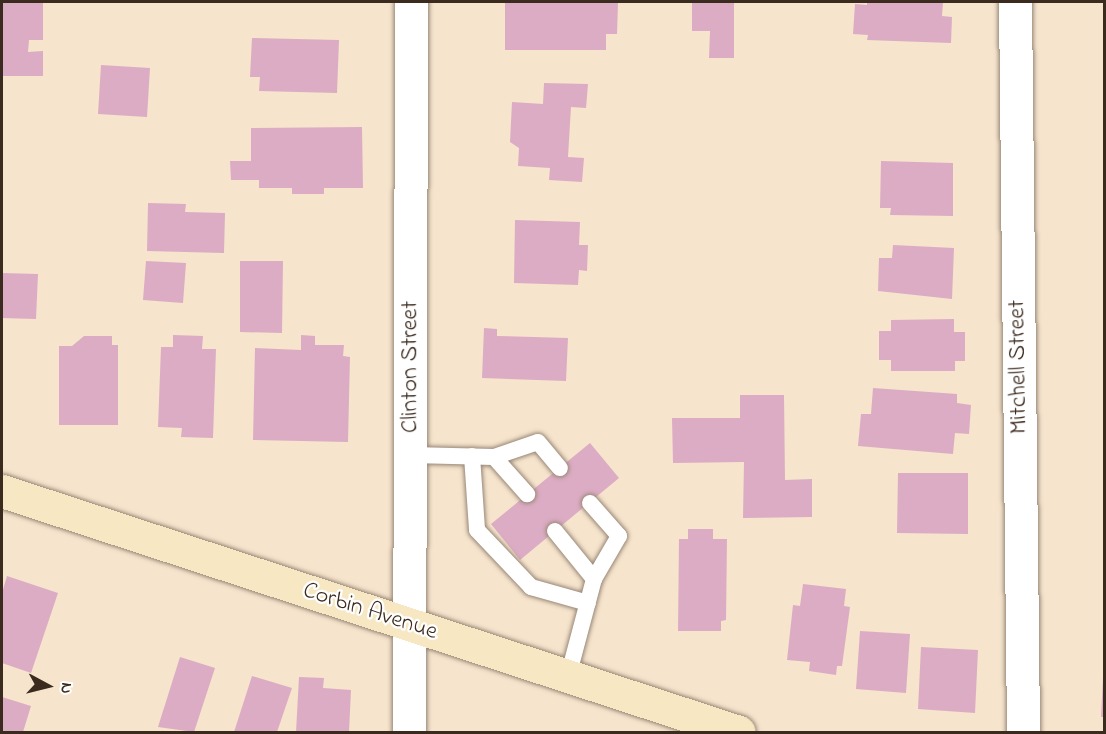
<!DOCTYPE html>
<style>
body{margin:0}
#map{position:relative;width:1106px;height:734px;overflow:hidden;background:#f6e4cd;font-family:"Indie Flower",sans-serif}
div>[style]{position:absolute}
.building>*{inset:0;background:#dcacc4}
.roads{filter:drop-shadow(0 0 2px #988776) drop-shadow(0 0 2px #988776)}
.lane>*{height:16px;margin:-8px;padding:0 8px;transform-origin:8px;border-radius:8px;background:#fff}
.street>*{height:33px;margin:-16.5px;padding:0 16.5px;transform-origin:16.5px;border-radius:16.5px;background:#fff}
.secondary>*{height:33px;margin:-16.5px;padding:0 16.5px;transform-origin:16.5px;border-radius:16.5px;background:#f7e8c3}
span{translate:-50% -50%;white-space:nowrap;text-align:center;line-height:1.15;-webkit-text-stroke:4.5px #fff;paint-order:stroke}
.street-label{font-size:24px;color:#3b2a1e}
.frame{position:absolute;inset:0;border:3px solid #3b2a1e;pointer-events:none}
.north{position:absolute;left:18px;top:656px;width:60px;height:60px;-webkit-text-stroke:4px #fff;paint-order:stroke;rotate:97deg;font-size:16px;font-weight:700;line-height:24px;text-align:center;color:#3b2a1e}
.north::after{content:'';display:block;margin:auto;width:21px;height:27px;background:#3b2a1e;clip-path:polygon(50% 0,100% 100%,50% 72%,0 100%)}
</style>
<div id="map">
<div class="building">
<i style="clip-path:polygon(2px 2px,43px 2px,43px 40px,29px 40px,28px 52px,43px 51px,43px 76px,2px 76px)"></i>
<i style="clip-path:polygon(505px 2px,618px 3px,617px 34px,606px 34px,606px 50px,505px 50px)"></i>
<i style="clip-path:polygon(692px 2px,734px 2px,734px 58px,709px 58px,710px 31px,692px 31px)"></i>
<i style="clip-path:polygon(867px 2px,943px 2px,942px 16px,952px 17px,951px 43px,867px 40px,868px 35px,853px 34px,855px 4px,867px 5px)"></i>
<i style="clip-path:polygon(252px 38px,339px 40px,337px 93px,259px 91px,260px 77px,250px 77px)"></i>
<i style="clip-path:polygon(101px 65px,150px 68px,147px 117px,98px 114px)"></i>
<i style="clip-path:polygon(544px 83px,588px 84px,586px 108px,571px 107px,568px 157px,584px 158px,582px 182px,549px 180px,550px 168px,518px 166px,519px 148px,510px 142px,512px 102px,543px 104px)"></i>
<i style="clip-path:polygon(362px 127px,363px 188px,324px 188px,324px 194px,292px 194px,292px 188px,259px 188px,259px 180px,231px 180px,230px 161px,251px 161px,251px 128px)"></i>
<i style="clip-path:polygon(881px 161px,953px 163px,953px 216px,890px 215px,891px 208px,880px 208px)"></i>
<i style="clip-path:polygon(148px 203px,186px 204px,185px 212px,225px 213px,224px 253px,147px 251px)"></i>
<i style="clip-path:polygon(515px 220px,580px 222px,579px 245px,588px 245px,587px 271px,579px 270px,578px 285px,514px 283px)"></i>
<i style="clip-path:polygon(893px 245px,954px 248px,952px 299px,878px 291px,879px 258px,892px 258px)"></i>
<i style="clip-path:polygon(146px 261px,186px 263px,183px 303px,143px 300px)"></i>
<i style="clip-path:polygon(240px 261px,283px 261px,282px 333px,240px 332px)"></i>
<i style="clip-path:polygon(2px 273px,38px 274px,36px 319px,2px 318px)"></i>
<i style="clip-path:polygon(954px 319px,954px 332px,965px 332px,965px 361px,955px 361px,955px 371px,891px 371px,891px 360px,879px 360px,879px 331px,891px 331px,891px 320px)"></i>
<i style="clip-path:polygon(484px 328px,497px 329px,497px 336px,568px 338px,566px 381px,482px 378px)"></i>
<i style="clip-path:polygon(173px 335px,203px 336px,202px 349px,216px 349px,213px 438px,181px 437px,182px 428px,158px 427px,161px 347px,173px 347px)"></i>
<i style="clip-path:polygon(301px 335px,315px 336px,315px 345px,344px 345px,343px 356px,350px 357px,348px 442px,253px 440px,255px 348px,301px 350px)"></i>
<i style="clip-path:polygon(84px 336px,112px 336px,112px 345px,118px 345px,118px 425px,59px 425px,59px 346px,72px 346px)"></i>
<i style="clip-path:polygon(873px 388px,957px 394px,957px 403px,971px 405px,969px 434px,955px 433px,953px 454px,858px 446px,861px 414px,871px 414px)"></i>
<i style="clip-path:polygon(740px 395px,784px 395px,785px 480px,812px 479px,812px 517px,743px 518px,744px 462px,673px 463px,672px 418px,740px 418px)"></i>
<i style="clip-path:polygon(590px 443px,619px 478px,520px 560px,491px 524px)"></i>
<i style="clip-path:polygon(898px 473px,968px 473px,968px 534px,897px 533px)"></i>
<i style="clip-path:polygon(688px 529px,713px 529px,713px 539px,727px 539px,726px 620px,721px 621px,721px 631px,678px 631px,679px 539px,688px 539px)"></i>
<i style="clip-path:polygon(7px 576px,58px 593px,31px 673px,2px 663px,2px 593px)"></i>
<i style="clip-path:polygon(803px 584px,846px 589px,844px 606px,850px 607px,842px 666px,837px 666px,836px 675px,809px 671px,810px 662px,787px 660px,793px 605px,800px 606px)"></i>
<i style="clip-path:polygon(860px 631px,910px 634px,906px 693px,856px 689px)"></i>
<i style="clip-path:polygon(921px 647px,978px 650px,975px 713px,918px 709px)"></i>
<i style="clip-path:polygon(180px 657px,215px 668px,194px 732px,158px 727px)"></i>
<i style="clip-path:polygon(252px 676px,292px 688px,277px 732px,234px 732px)"></i>
<i style="clip-path:polygon(299px 677px,324px 678px,323px 688px,351px 690px,349px 732px,296px 732px)"></i>
<i style="clip-path:polygon(1103px 678px,1104px 678px,1104px 717px,1101px 717px)"></i>
<i style="clip-path:polygon(2px 697px,31px 706px,23px 732px,2px 732px)"></i>
</div>
<div class="roads">
<div class="lane">
<i style="left:411px;top:455px;width:83px;rotate:1.4deg"></i>
<i style="left:494px;top:457px;width:50px;rotate:48.3deg"></i>
<i style="left:472px;top:456px;width:74px;rotate:86.1deg"></i>
<i style="left:477px;top:530px;width:79px;rotate:46.5deg"></i>
<i style="left:531px;top:587px;width:59px;rotate:15.7deg"></i>
<i style="left:494px;top:457px;width:46px;rotate:-18.8deg"></i>
<i style="left:538px;top:442px;width:34px;rotate:50deg"></i>
<i style="left:590px;top:503px;width:44px;rotate:48.7deg"></i>
<i style="left:619px;top:536px;width:50px;rotate:120.2deg"></i>
<i style="left:555px;top:531px;width:62px;rotate:50.9deg"></i>
<i style="left:594px;top:579px;width:101px;rotate:104.9deg"></i>
</div>
<div class="street">
<i style="left:1015px;top:2px;width:730px;rotate:89.37deg"></i>
<i style="left:409px;top:732px;width:730px;rotate:-89.84deg"></i>
</div>
<div class="secondary">
<i style="left:2px;top:491px;width:775px;rotate:18.11deg"></i>
</div>
</div>
<div class="street-label">
<span style="left:411px;top:367px;rotate:-90deg">Clinton Street</span>
<span style="left:1019px;top:367px;rotate:-91deg">Mitchell Street</span>
<span style="left:370px;top:612px;rotate:18deg">Corbin Avenue</span>
</div>
<div class="frame"></div>
<div class="north">N</div>
</div>
